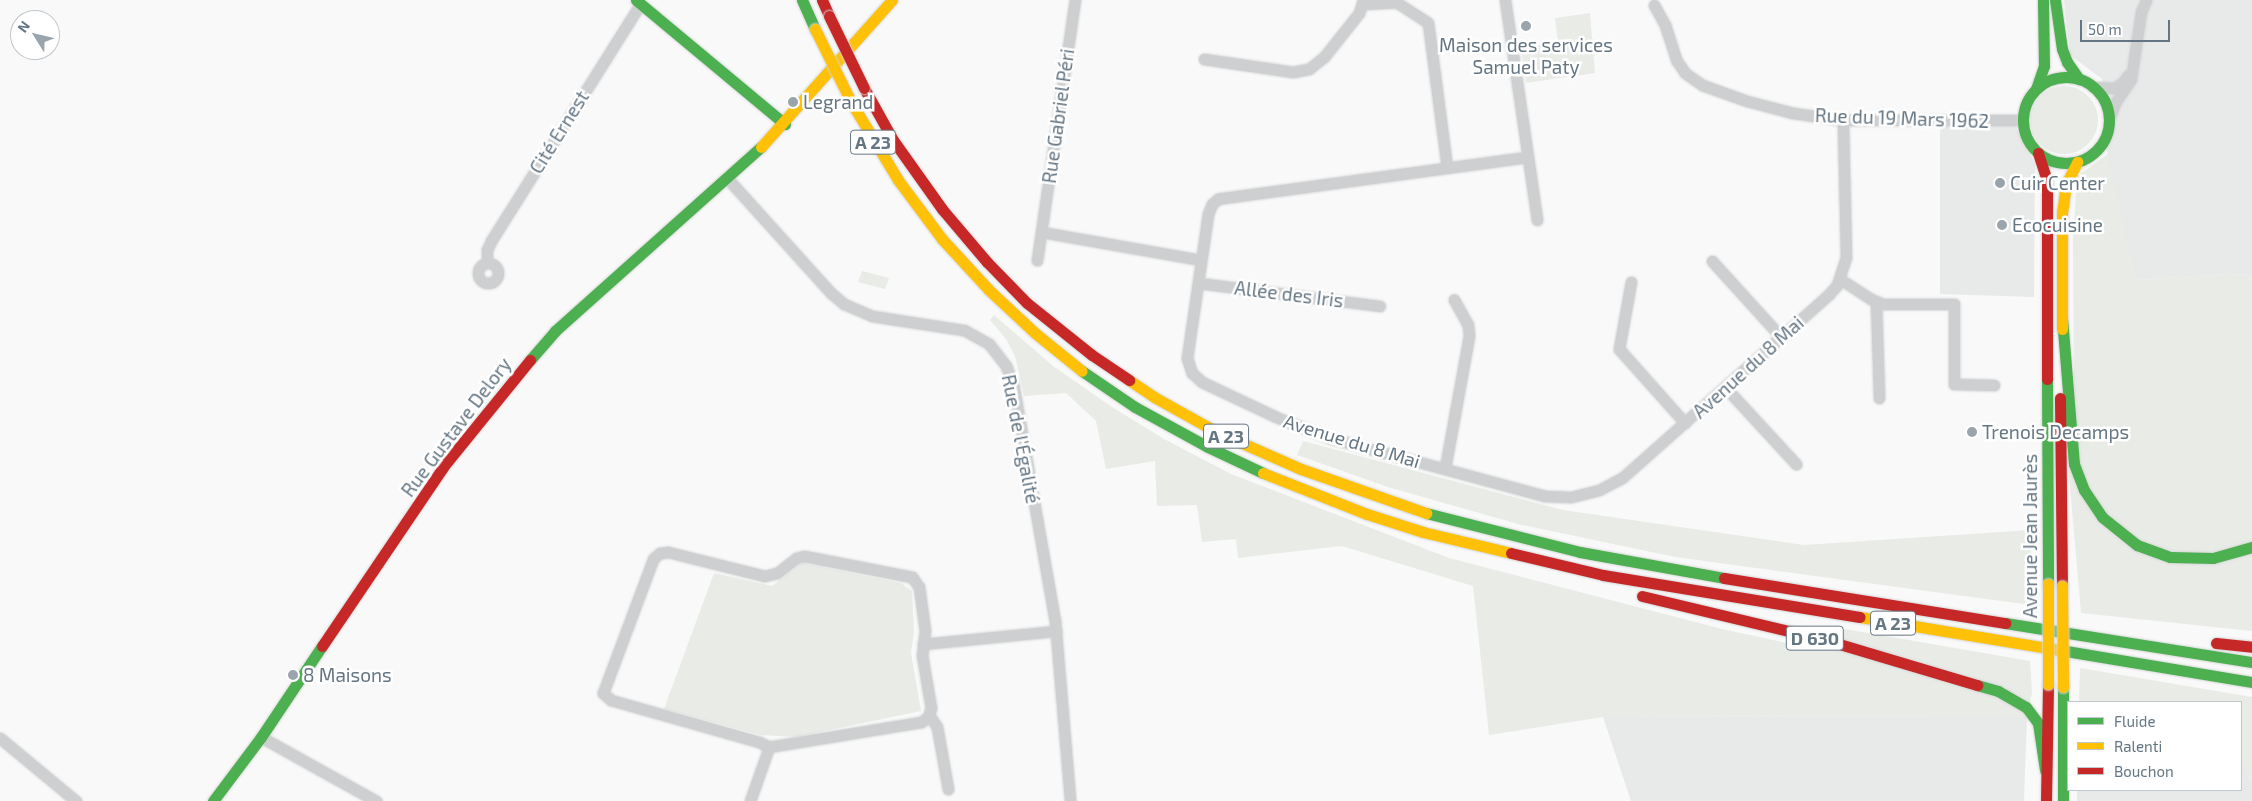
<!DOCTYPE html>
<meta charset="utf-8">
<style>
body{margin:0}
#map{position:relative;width:2252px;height:801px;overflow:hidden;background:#f9f9f9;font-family:"Exo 2",sans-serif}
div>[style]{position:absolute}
.built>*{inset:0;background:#e8e9e9}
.green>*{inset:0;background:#e8ebe6}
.round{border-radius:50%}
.roads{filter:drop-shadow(0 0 1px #d5d6d7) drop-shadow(0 0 1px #d5d6d7)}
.street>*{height:11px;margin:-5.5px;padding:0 5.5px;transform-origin:5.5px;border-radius:5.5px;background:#cecfd0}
.street>.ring{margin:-5.5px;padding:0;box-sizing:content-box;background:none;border:11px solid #cecfd0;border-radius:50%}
.fast>*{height:11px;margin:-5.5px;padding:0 5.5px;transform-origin:5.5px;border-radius:5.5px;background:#4caf50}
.fast>.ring{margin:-5.5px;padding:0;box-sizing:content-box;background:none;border:11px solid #4caf50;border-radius:50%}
.slow>*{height:11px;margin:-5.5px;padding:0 5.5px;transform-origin:5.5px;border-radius:5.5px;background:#ffc107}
.jam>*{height:11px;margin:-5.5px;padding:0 5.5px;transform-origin:5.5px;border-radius:5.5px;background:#c62828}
.bridges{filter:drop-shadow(0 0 1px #d5d6d7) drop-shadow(0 0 1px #d5d6d7)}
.slow-bridge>*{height:11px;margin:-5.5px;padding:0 5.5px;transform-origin:5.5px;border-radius:5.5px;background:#ffc107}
.jam-bridge>*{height:11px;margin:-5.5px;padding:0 5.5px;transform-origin:5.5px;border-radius:5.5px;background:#c62828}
.dots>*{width:14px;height:14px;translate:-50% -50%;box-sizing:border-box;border:2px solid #fff;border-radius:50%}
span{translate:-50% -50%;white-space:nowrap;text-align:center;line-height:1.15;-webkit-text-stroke:5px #fff;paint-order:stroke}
.shield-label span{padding:1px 4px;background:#fff;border:1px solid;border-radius:4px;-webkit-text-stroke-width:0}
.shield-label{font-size:18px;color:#657683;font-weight:700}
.poi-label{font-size:19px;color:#657683}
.left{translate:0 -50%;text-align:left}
.street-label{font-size:19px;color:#657683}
.legend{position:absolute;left:2067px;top:701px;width:175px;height:90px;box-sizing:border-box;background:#fff;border:1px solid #c1c8cd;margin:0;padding:6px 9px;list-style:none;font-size:15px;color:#657683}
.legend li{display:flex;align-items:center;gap:10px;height:25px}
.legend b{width:25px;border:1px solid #c1c8cd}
.north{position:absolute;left:10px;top:10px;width:50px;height:50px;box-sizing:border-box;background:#fff;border:1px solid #c1c8cd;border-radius:50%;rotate:306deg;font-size:14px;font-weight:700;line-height:20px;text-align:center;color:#657683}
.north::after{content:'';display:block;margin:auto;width:18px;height:22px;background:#99a4ac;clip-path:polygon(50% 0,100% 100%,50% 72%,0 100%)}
.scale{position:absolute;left:2080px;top:20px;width:90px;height:22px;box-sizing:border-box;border:2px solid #657683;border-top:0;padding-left:6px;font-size:15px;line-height:18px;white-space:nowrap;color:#657683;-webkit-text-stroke:4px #fff;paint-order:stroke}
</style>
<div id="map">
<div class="built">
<i style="clip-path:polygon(2064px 0,2252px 0,2252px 275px,2229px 274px,2136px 280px,2108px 163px,2102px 79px,2070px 55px)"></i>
<i style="clip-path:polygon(1940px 117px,2011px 117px,2035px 164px,2034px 297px,1940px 294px)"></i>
<i style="clip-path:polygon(2027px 716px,2024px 801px,1631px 801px,1603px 717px)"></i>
<i style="clip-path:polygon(2241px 762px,2252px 779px,2252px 801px,2077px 801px,2077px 790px,2241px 790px)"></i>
</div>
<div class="green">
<i style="clip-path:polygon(1590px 13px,1595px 73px,1526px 83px,1521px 47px,1558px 42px,1555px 18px)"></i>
<i class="round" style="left:2030px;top:86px;width:68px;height:68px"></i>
<i style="clip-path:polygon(2108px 154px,2136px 280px,2229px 274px,2252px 275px,2252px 631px,2081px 613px,2069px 475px,2074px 406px,2073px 242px,2077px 176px)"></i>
<i style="clip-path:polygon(862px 271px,889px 278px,885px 289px,858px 282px)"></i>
<i style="clip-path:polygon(994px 315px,1053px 366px,1112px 407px,1164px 439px,1231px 474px,1449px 558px,1722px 629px,1814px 649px,1839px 628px,2030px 661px,2032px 693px,2027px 716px,1603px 717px,1489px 735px,1473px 586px,1342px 546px,1238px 558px,1236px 539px,1202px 542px,1197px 505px,1157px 506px,1155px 461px,1106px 469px,1096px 421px,1066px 393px,1024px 396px,1015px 356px,1006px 339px,990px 320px)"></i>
<i style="clip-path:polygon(1303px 441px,1563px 510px,1804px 545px,2031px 530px,2031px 605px,1675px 557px,1518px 524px,1388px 487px,1297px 455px)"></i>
<i style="clip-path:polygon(802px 563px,901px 583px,912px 591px,914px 632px,911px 653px,921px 711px,796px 737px,761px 735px,664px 709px,714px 573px,772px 586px)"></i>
<i style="clip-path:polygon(2080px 668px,2252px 697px,2252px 779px,2241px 762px,2241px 702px,2079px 702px)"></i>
</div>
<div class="roads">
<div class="street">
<i style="left:1505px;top:0;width:222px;rotate:81.7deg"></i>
<i style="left:1363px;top:4px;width:33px;rotate:-3deg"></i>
<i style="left:1396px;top:2px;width:38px;rotate:33deg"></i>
<i style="left:1428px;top:23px;width:146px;rotate:82.5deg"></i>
<i style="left:1654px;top:5px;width:23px;rotate:61deg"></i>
<i style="left:1665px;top:25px;width:38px;rotate:72deg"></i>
<i style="left:1677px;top:61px;width:14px;rotate:56deg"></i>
<i style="left:1685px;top:73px;width:21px;rotate:35deg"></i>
<i style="left:1702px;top:85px;width:48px;rotate:19.6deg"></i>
<i style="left:1747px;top:101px;width:48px;rotate:14.6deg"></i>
<i style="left:1793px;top:113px;width:50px;rotate:8deg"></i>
<i style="left:1843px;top:120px;width:180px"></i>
<i style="left:1204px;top:59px;width:90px;rotate:8.3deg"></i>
<i style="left:1293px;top:72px;width:16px;rotate:-11deg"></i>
<i style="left:1309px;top:69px;width:19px;rotate:-39deg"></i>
<i style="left:1324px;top:57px;width:56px;rotate:-51.5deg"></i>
<i style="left:1359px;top:13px;width:14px;rotate:-73deg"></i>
<i style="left:2093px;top:87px;width:21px;rotate:3deg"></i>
<i style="left:2114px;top:88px;width:9px;rotate:-32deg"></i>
<i style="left:2122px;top:83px;width:10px;rotate:-53deg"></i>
<i style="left:2109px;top:119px;width:17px;rotate:-69deg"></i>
<i style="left:2115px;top:103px;width:29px;rotate:-56deg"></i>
<i style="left:2131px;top:79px;width:68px;rotate:-81.5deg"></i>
<i style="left:2141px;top:12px;width:13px;rotate:-67deg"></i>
<i style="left:1527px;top:157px;width:312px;rotate:172.3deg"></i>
<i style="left:1218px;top:199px;width:8px;rotate:140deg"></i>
<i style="left:1212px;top:204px;width:11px;rotate:112deg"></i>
<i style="left:1208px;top:214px;width:146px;rotate:98.3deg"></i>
<i style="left:1187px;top:358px;width:16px;rotate:72deg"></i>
<i style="left:1192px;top:373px;width:13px;rotate:42deg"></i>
<i style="left:1202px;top:382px;width:82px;rotate:25.3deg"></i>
<i style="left:1276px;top:417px;width:58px;rotate:21.3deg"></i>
<i style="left:1330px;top:438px;width:223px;rotate:15.1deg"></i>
<i style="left:1545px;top:496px;width:26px;rotate:2deg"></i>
<i style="left:1571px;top:497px;width:29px;rotate:-14deg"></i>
<i style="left:1599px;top:490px;width:26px;rotate:-28deg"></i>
<i style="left:1622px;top:478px;width:277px;rotate:-41.6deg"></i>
<i style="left:1829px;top:294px;width:12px;rotate:-48deg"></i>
<i style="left:1837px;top:285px;width:29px;rotate:-72deg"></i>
<i style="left:1846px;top:257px;width:137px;rotate:-91.3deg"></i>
<i style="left:727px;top:178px;width:155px;rotate:47.9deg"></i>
<i style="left:831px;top:293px;width:17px;rotate:40deg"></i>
<i style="left:844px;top:304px;width:30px;rotate:23deg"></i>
<i style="left:872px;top:316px;width:93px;rotate:8.7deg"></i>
<i style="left:964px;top:330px;width:29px;rotate:29deg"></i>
<i style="left:989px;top:344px;width:28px;rotate:52deg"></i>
<i style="left:1006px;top:366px;width:18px;rotate:68deg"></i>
<i style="left:1013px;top:383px;width:242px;rotate:80deg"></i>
<i style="left:1055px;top:621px;width:181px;rotate:85.2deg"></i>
<i style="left:1042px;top:232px;width:161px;rotate:10deg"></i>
<i style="left:1037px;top:260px;width:263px;rotate:-81.7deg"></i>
<i style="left:1712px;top:261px;width:103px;rotate:47.8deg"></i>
<i class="ring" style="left:478px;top:263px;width:9px;height:9px"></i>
<i style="left:487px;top:263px;width:13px;rotate:-90deg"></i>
<i style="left:487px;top:250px;width:10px;rotate:-66deg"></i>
<i style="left:491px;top:241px;width:280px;rotate:-57.8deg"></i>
<i style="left:1840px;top:279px;width:37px;rotate:33deg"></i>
<i style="left:1871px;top:299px;width:13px;rotate:23deg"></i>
<i style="left:1883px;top:304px;width:71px"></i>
<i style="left:1954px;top:304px;width:80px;rotate:90deg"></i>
<i style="left:1954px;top:384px;width:40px;rotate:1.4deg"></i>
<i style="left:1631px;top:282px;width:68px;rotate:100.2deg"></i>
<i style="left:1619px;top:349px;width:99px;rotate:48.3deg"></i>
<i style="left:1198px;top:283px;width:183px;rotate:7.2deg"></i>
<i style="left:1876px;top:302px;width:96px;rotate:88.2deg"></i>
<i style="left:1725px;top:387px;width:105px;rotate:47.3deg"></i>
<i style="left:1445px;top:468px;width:134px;rotate:-79.7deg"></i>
<i style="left:1469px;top:336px;width:11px;rotate:-95deg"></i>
<i style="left:1468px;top:325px;width:29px;rotate:-119deg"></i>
<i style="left:923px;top:644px;width:134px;rotate:-5.6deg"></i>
<i style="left:929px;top:715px;width:14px;rotate:56deg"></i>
<i style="left:937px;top:727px;width:63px;rotate:79.9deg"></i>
<i style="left:261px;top:737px;width:132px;rotate:29.1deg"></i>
<i style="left:0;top:738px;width:99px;rotate:39.7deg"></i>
<i style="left:750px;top:801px;width:57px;rotate:-70.6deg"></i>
<i style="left:769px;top:747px;width:11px;rotate:-153deg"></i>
<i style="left:759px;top:742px;width:154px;rotate:-164.2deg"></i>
<i style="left:611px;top:700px;width:11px;rotate:-139deg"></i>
<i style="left:603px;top:693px;width:143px;rotate:-69.5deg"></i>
<i style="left:653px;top:559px;width:9px;rotate:-41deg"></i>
<i style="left:660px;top:553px;width:8px;rotate:-7deg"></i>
<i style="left:668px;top:552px;width:99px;rotate:14deg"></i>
<i style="left:764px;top:576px;width:13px;rotate:-13deg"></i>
<i style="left:777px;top:573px;width:24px;rotate:-38deg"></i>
<i style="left:796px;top:558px;width:8px;rotate:-14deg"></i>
<i style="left:804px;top:556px;width:110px;rotate:11deg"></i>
<i style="left:912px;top:577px;width:12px;rotate:55deg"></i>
<i style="left:919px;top:587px;width:44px;rotate:82.2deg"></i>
<i style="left:925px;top:631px;width:24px;rotate:97deg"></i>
<i style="left:922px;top:655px;width:54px;rotate:80.4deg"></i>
<i style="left:931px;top:708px;width:9px;rotate:108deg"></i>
<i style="left:928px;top:717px;width:9px;rotate:144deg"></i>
<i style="left:921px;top:722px;width:154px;rotate:170.7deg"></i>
</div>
<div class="fast">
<i style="left:636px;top:0;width:194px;rotate:39.8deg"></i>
<i style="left:802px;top:0;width:32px;rotate:66deg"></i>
<i style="left:2055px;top:0;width:49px;rotate:81.9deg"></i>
<i style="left:2062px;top:49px;width:14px;rotate:69deg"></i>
<i style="left:2067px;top:62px;width:21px;rotate:55deg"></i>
<i class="ring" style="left:2023px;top:77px;width:75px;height:75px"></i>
<i style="left:2036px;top:89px;width:24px;rotate:-71deg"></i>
<i style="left:2044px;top:66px;width:66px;rotate:-90.9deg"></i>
<i style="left:2062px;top:318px;width:146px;rotate:85.3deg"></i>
<i style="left:2074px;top:464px;width:28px;rotate:69deg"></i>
<i style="left:2084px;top:490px;width:32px;rotate:56deg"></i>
<i style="left:2102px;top:517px;width:45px;rotate:38.7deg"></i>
<i style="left:2137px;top:545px;width:35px;rotate:20deg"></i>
<i style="left:2170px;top:557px;width:43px;rotate:1.3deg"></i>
<i style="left:2213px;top:558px;width:41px;rotate:-15.8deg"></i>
<i style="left:530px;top:360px;width:38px;rotate:-49deg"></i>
<i style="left:555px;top:331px;width:276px;rotate:-41.8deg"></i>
<i style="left:1082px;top:371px;width:64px;rotate:34.2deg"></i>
<i style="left:1135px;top:407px;width:83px;rotate:28.7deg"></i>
<i style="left:1208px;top:447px;width:61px;rotate:25.3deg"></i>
<i style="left:2047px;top:379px;width:205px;rotate:89.7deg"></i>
<i style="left:1426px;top:513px;width:159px;rotate:14.2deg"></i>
<i style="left:1580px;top:552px;width:146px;rotate:10.2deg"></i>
<i style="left:2005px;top:623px;width:250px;rotate:9deg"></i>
<i style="left:2060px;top:650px;width:195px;rotate:9.5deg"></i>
<i style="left:1977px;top:685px;width:22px;rotate:16deg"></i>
<i style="left:1998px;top:691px;width:32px;rotate:30deg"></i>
<i style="left:2026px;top:707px;width:20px;rotate:53deg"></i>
<i style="left:2038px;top:723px;width:48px;rotate:81.5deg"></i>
<i style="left:2063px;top:687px;width:114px;rotate:90deg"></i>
<i style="left:213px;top:801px;width:80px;rotate:-53.1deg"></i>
<i style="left:261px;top:737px;width:110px;rotate:-56.2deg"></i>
</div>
<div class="slow">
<i style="left:851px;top:102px;width:91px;rotate:58.9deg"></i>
<i style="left:898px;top:180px;width:74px;rotate:53.3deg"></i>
<i style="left:942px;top:239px;width:69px;rotate:47.3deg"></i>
<i style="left:989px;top:290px;width:63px;rotate:43.1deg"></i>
<i style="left:1035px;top:333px;width:60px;rotate:39deg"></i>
<i style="left:761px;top:147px;width:197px;rotate:-48.3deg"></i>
<i style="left:2062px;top:329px;width:116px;rotate:-90deg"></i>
<i style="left:2062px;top:213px;width:29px;rotate:-82deg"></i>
<i style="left:2066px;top:184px;width:25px;rotate:-63deg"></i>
<i style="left:1129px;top:380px;width:30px;rotate:34deg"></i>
<i style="left:1154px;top:397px;width:72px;rotate:29.1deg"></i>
<i style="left:1217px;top:432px;width:92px;rotate:23.8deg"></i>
<i style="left:1301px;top:469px;width:133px;rotate:19.4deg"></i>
<i style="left:1263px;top:473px;width:112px;rotate:21.5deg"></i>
<i style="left:1367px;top:514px;width:59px;rotate:17.8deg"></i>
<i style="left:1423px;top:532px;width:90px;rotate:13.4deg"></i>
<i style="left:1860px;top:617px;width:203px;rotate:9.4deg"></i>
</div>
<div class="jam">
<i style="left:822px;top:0;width:17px;rotate:66deg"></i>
<i style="left:864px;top:88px;width:60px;rotate:60.9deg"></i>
<i style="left:893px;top:140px;width:85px;rotate:54.6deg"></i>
<i style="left:942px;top:209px;width:70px;rotate:49.7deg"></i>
<i style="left:987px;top:262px;width:57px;rotate:45.7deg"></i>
<i style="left:1027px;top:303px;width:83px;rotate:38.7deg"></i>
<i style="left:1092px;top:355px;width:45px;rotate:34deg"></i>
<i style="left:2038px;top:153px;width:28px;rotate:72deg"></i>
<i style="left:2047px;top:180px;width:199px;rotate:90deg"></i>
<i style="left:2060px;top:398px;width:188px;rotate:89.4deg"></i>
<i style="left:1511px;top:553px;width:95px;rotate:13.4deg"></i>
<i style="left:1603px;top:575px;width:260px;rotate:9.3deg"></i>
<i style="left:1724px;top:578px;width:285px;rotate:9.1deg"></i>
<i style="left:1642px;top:596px;width:189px;rotate:13.4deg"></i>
<i style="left:1826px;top:640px;width:158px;rotate:16.6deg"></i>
<i style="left:2216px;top:643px;width:36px;rotate:6deg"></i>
<i style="left:322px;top:646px;width:216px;rotate:-55.9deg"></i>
<i style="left:443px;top:467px;width:138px;rotate:-50.9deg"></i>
<i style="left:2046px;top:801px;width:117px;rotate:-89deg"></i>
</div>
</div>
<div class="bridges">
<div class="slow-bridge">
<i style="left:815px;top:29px;width:81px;rotate:63.7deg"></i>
<i style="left:2048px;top:584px;width:100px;rotate:90deg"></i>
<i style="left:2062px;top:586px;width:101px;rotate:89.4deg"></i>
</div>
<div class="jam-bridge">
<i style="left:829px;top:16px;width:80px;rotate:64.1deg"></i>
</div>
</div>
<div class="dots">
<i style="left:1526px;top:26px;background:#99a4ac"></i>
<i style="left:793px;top:102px;background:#99a4ac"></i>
<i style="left:2000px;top:183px;background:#99a4ac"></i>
<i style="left:2002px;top:225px;background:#99a4ac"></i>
<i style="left:1972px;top:432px;background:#99a4ac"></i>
<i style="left:293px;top:675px;background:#99a4ac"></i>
</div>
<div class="shield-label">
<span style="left:873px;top:142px">A 23</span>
<span style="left:1226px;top:436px">A 23</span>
<span style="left:1893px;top:623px">A 23</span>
<span style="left:1815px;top:638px">D 630</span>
</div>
<div class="poi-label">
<span style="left:1526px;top:56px">Maison des services<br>Samuel Paty</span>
<span class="left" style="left:803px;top:102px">Legrand</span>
<span class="left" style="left:2010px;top:183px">Cuir Center</span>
<span class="left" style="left:2012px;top:225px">Ecocuisine</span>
<span class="left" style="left:1982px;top:432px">Trenois Decamps</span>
<span class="left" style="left:303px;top:675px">8 Maisons</span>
</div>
<div class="street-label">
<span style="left:1058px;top:116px;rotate:-82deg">Rue Gabriel Péri</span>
<span style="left:1902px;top:118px;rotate:2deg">Rue du 19 Mars 1962</span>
<span style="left:559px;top:132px;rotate:-58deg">Cité Ernest</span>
<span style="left:1289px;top:294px;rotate:7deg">Allée des Iris</span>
<span style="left:1748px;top:367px;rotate:-42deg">Avenue du 8 Mai</span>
<span style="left:456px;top:427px;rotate:-53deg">Rue Gustave Delory</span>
<span style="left:1021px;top:439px;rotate:79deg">Rue de l'Égalité</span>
<span style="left:1352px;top:441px;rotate:17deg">Avenue du 8 Mai</span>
<span style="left:2030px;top:536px;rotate:-90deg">Avenue Jean Jaurès</span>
</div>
<ul class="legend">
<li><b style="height:6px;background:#4caf50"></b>Fluide</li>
<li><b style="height:6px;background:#ffc107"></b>Ralenti</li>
<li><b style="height:6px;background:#c62828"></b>Bouchon</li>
</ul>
<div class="north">N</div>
<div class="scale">50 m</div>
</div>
